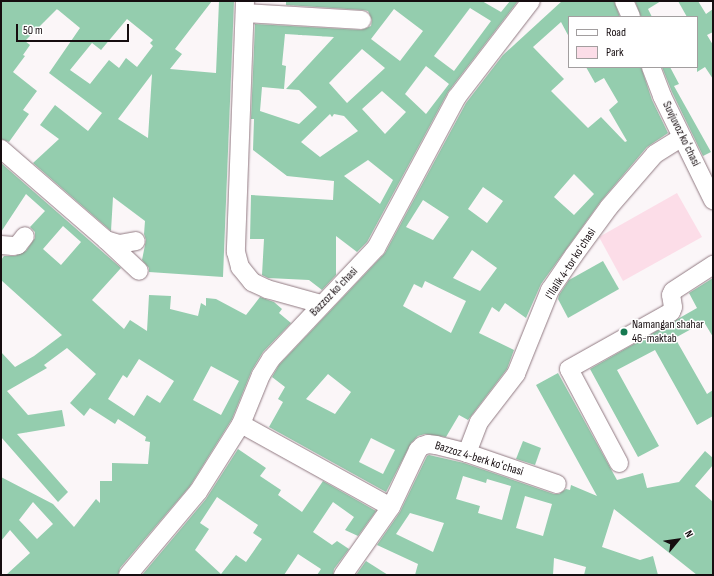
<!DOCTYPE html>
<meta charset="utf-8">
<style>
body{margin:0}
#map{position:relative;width:714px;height:576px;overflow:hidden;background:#fbf6f8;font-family:"Sofia Sans Condensed",sans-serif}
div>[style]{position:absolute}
.green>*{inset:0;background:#fcdde8}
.building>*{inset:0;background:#94cdae}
.roads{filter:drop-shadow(0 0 1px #917a82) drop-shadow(0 0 1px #917a82)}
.minor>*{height:18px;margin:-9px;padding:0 9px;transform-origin:9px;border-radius:9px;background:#fff}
.dots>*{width:11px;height:11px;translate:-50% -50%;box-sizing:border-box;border:2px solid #fff;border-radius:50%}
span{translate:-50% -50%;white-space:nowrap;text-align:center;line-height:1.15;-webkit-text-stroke:3px #fff;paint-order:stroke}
.street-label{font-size:12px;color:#160d10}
.poi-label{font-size:12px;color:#160d10}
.left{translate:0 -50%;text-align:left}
.frame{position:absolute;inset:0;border:2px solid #160d10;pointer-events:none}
.legend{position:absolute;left:568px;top:16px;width:130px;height:52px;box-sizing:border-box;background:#fff;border:1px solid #a29e9f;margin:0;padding:5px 7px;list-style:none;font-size:12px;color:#160d10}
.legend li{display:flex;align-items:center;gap:8px;height:20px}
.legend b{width:20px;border:1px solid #a29e9f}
.north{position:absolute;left:658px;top:520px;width:40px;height:40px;-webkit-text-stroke:3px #fff;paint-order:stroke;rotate:61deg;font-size:11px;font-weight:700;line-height:16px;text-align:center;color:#160d10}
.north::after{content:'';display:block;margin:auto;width:14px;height:18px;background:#160d10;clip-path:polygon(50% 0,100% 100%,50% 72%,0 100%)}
.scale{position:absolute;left:16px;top:24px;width:113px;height:18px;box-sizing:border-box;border:2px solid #160d10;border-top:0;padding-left:5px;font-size:12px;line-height:14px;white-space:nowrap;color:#160d10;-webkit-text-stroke:3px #fff;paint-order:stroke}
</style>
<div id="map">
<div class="green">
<i style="clip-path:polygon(677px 193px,702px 237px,623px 281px,599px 237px)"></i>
</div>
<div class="building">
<i style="clip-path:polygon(evenodd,1px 1px,212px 1px,175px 49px,182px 54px,170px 69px,216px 73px,219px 1px,234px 1px,223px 277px,149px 272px,149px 268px,142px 260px,146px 240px,144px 234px,145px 221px,113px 197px,111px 231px,33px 163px,59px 139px,40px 125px,55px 105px,88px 131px,102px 113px,49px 73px,80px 28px,57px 9px,25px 41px,30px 45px,23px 55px,25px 56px,13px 72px,37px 91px,23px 110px,29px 114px,9px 142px,1px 139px,1px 1px,127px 19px,153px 40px,150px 43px,153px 46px,137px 67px,126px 58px,119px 68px,109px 60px,90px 84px,70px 70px,92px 43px,101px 50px,127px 19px,1px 1px,152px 74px,148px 138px,118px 119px,152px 74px)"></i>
<i style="clip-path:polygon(evenodd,286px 1px,482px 1px,501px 12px,510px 1px,518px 1px,448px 92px,367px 242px,357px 252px,336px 236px,336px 275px,322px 290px,309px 280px,268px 278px,262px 275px,264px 239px,250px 239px,251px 195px,333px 200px,334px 181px,287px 176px,253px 150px,254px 119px,251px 119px,255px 24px,361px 30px,371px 26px,372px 20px,368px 11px,363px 10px,286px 5px,286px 1px,470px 8px,491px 21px,454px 71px,434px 56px,470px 8px,286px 1px,394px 9px,423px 31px,400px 61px,371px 39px,394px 9px,286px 1px,285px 34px,334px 37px,286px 89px,299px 90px,317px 107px,299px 124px,260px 111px,262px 87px,284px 89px,286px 66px,282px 65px,285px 34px,286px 1px,362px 49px,385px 68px,347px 103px,329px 83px,362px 49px,286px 1px,426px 66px,449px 84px,426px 114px,405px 94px,426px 66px,286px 1px,382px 91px,406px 112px,385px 134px,362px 109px,382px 91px,286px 1px,330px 114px,332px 117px,334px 114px,344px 116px,358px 131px,320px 157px,301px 142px,330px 114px,286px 1px,368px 160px,393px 180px,380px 204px,344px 176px,368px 160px)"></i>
<i style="clip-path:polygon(evenodd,562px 1px,614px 1px,620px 17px,569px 17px,569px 37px,561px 22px,533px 47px,564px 79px,551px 91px,588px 128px,601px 117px,625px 142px,627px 141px,609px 110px,618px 102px,604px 78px,595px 83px,586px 67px,641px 67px,652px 100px,668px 133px,647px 147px,601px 201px,541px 284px,526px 318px,505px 303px,499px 312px,492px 307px,479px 333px,514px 350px,507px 369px,468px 420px,459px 415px,446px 437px,425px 434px,418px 436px,411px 443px,386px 492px,269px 427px,283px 402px,278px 399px,285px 387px,272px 377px,279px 365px,385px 253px,466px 103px,503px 55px,562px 1px,574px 174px,594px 194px,574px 215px,554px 197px,574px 174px,562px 1px,483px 187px,503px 201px,487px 223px,468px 209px,483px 187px,562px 1px,423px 200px,449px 217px,433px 240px,406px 227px,423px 200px,562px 1px,472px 250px,497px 268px,480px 291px,453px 278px,472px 250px,562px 1px,425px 281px,466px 301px,451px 333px,403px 306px,414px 284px,422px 288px,425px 281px,562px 1px,328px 374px,351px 392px,335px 414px,306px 399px,328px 374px,562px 1px,371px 438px,395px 450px,383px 474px,359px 462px,371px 438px)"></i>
<i style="clip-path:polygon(635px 1px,661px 1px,648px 9px,652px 17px,641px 17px)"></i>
<i style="clip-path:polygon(678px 1px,698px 1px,706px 14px,713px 9px,713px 32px,707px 35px,713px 45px,713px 79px,705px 67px,697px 72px,697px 17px,687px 17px)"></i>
<i style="clip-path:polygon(662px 67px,670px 67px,679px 84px,674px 86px,711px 152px,703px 156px,672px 92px)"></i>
<i style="clip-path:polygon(evenodd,1px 163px,121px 268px,92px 300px,124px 329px,130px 320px,147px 331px,149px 295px,171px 296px,170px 309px,198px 316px,201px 303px,206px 306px,206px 298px,216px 299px,246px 315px,260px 297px,274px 302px,282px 309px,279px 313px,291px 323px,263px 352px,252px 370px,232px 419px,190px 486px,120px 568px,118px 575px,6px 575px,30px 553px,10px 530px,1px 541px,1px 477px,53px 504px,74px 527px,96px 499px,100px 503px,100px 481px,112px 481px,112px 463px,148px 464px,150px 442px,145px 441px,146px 437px,118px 419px,115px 424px,90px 408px,84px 416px,70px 403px,96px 374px,67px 348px,44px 365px,47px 368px,7px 391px,28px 415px,62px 410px,65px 426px,17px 434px,68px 492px,58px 502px,1px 437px,1px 352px,15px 367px,34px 356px,62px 335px,1px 280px,1px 260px,4px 256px,15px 256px,26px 251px,35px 238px,35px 232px,30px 227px,45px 211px,26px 194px,1px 232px,1px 163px,63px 226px,81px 242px,61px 265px,43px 249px,63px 226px,1px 163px,139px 359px,174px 381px,160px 403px,147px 395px,134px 416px,108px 399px,123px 375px,127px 378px,139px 359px,1px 163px,211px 366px,239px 381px,221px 415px,193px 400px,211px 366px,1px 163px,33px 502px,53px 524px,37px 539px,19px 520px,33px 502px)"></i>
<i style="clip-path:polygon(603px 261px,619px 289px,568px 318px,558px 299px,559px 295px,569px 280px)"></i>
<i style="clip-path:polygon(713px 278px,713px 337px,704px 322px,675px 338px,707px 394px,713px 390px,713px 416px,697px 425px,655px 350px,617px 370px,659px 446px,638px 457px,590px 369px,697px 308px,689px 293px)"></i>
<i style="clip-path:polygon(evenodd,558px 373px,617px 480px,643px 473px,647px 488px,679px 482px,705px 451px,713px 458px,713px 465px,695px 486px,713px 502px,713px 575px,697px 575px,614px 509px,602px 547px,640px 560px,653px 556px,658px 575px,584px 575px,586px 567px,554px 558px,553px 575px,415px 575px,418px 564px,377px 545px,400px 512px,427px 456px,429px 455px,464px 463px,554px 494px,559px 494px,566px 489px,570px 490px,571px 485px,597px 496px,536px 385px,558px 373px,463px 476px,486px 483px,487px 479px,511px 486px,502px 520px,478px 513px,480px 506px,456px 499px,463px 476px,558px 373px,525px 496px,552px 504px,543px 536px,516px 528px,525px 496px,558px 373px,410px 513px,444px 523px,433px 552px,396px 534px,410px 513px)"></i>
<i style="clip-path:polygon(523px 441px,541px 448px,535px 465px,516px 459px)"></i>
<i style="clip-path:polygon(evenodd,238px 449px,266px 468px,260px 476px,281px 490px,278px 495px,302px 512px,323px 481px,376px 511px,358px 536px,345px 530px,354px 517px,333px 502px,313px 532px,332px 545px,337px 541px,349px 549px,334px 569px,333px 575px,317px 575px,321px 569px,298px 554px,284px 575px,142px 575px,206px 499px,238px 449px,217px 497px,258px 525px,253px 533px,262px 539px,246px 562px,236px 555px,221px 574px,195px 550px,209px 529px,200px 523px,217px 497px)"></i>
<i style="clip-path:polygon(366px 561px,388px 575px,356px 575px)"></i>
</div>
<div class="roads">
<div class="minor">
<i style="left:245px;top:1px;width:251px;rotate:92.1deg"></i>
<i style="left:236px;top:252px;width:16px;rotate:75deg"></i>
<i style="left:240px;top:267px;width:19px;rotate:51deg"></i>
<i style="left:252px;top:282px;width:17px;rotate:25deg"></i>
<i style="left:267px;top:289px;width:56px;rotate:15.5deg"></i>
<i style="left:624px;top:1px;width:17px;rotate:66deg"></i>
<i style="left:245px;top:13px;width:117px;rotate:3.4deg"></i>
<i style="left:651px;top:67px;width:31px;rotate:69deg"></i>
<i style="left:662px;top:96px;width:116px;rotate:63.9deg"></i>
<i style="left:1px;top:149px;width:139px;rotate:40.9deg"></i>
<i style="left:106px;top:240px;width:14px;rotate:17deg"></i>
<i style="left:119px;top:244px;width:17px;rotate:-10deg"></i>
<i style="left:106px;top:240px;width:45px;rotate:43.2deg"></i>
<i style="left:1px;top:245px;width:12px;rotate:5deg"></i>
<i style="left:13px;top:246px;width:5px;rotate:-11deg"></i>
<i style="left:18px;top:245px;width:11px;rotate:-52deg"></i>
<i style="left:241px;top:424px;width:171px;rotate:29deg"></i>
<i style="left:467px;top:453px;width:33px;rotate:-69deg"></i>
<i style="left:479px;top:422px;width:61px;rotate:-52.4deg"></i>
<i style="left:516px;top:374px;width:91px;rotate:-68deg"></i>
<i style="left:550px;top:290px;width:42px;rotate:-55.6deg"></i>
<i style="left:574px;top:255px;width:59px;rotate:-53.9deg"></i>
<i style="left:609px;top:207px;width:70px;rotate:-49deg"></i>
<i style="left:655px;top:154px;width:32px;rotate:-32deg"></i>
<i style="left:619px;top:463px;width:106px;rotate:-118deg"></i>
<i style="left:569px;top:369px;width:117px;rotate:-29.2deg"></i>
<i style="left:671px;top:312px;width:5px;rotate:-68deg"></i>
<i style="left:673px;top:307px;width:12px;rotate:-99deg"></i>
<i style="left:671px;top:295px;width:4px;rotate:-63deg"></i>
<i style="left:673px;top:291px;width:48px;rotate:-33deg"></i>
<i style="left:128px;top:575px;width:109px;rotate:-49.9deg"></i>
<i style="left:198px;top:492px;width:80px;rotate:-57.7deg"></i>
<i style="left:241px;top:424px;width:53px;rotate:-67.8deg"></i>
<i style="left:261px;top:375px;width:19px;rotate:-58deg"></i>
<i style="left:271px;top:359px;width:153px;rotate:-46.6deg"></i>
<i style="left:376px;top:248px;width:171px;rotate:-61.8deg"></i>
<i style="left:457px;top:97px;width:121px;rotate:-52.4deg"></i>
<i style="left:343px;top:575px;width:83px;rotate:-54.8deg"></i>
<i style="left:391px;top:507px;width:63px;rotate:-64.7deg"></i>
<i style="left:418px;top:450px;width:6px;rotate:-45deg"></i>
<i style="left:422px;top:446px;width:6px;rotate:-18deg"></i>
<i style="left:428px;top:444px;width:8px;rotate:7deg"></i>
<i style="left:436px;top:445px;width:32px;rotate:14deg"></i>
<i style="left:467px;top:453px;width:95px;rotate:19deg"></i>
</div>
</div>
<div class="dots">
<i style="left:624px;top:332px;background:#167951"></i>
</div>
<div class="street-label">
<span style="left:681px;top:134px;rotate:64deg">Suvjuvoz koʻchasi</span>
<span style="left:571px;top:264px;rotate:-57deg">Iʻllalik 4-tor koʻchasi</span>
<span style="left:334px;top:292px;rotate:-46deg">Bazzoz koʻchasi</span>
<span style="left:479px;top:459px;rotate:17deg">Bazzoz 4-berk koʻchasi</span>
</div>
<div class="poi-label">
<span class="left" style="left:632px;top:332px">Namangan shahar<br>46-maktab</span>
</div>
<div class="frame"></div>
<ul class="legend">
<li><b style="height:5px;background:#fff"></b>Road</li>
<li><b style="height:11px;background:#fcdde8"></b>Park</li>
</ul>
<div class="north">N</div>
<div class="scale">50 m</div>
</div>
